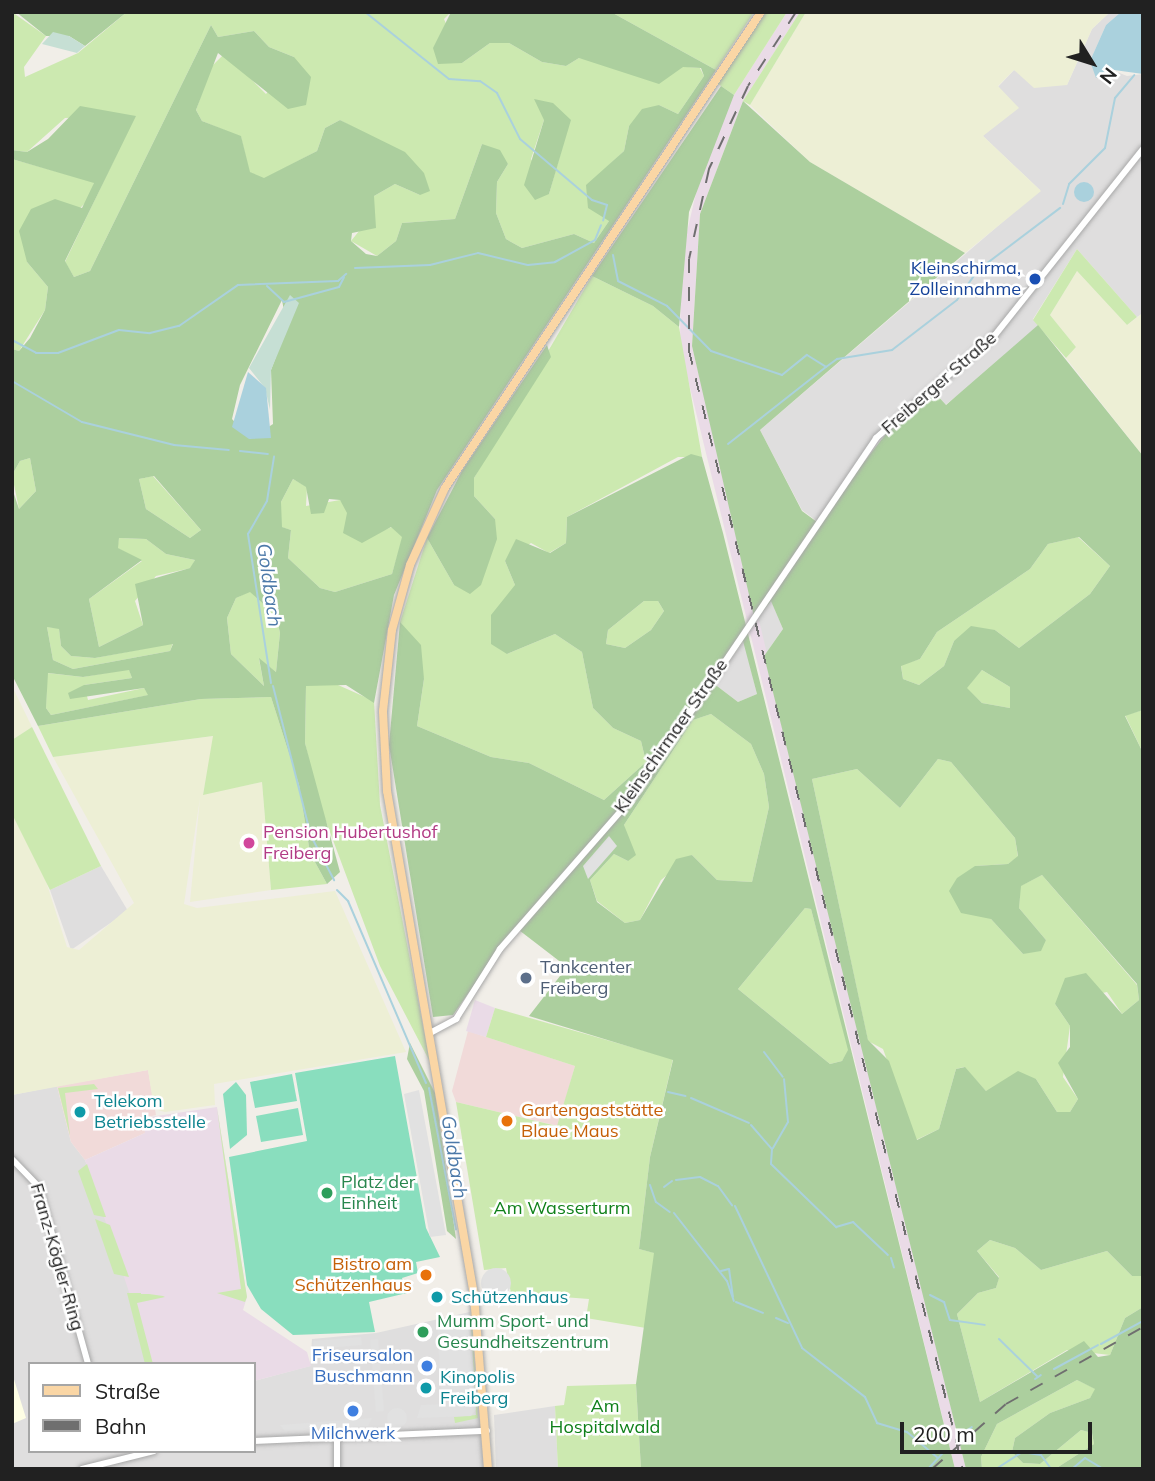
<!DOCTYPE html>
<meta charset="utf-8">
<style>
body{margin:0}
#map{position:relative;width:1155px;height:1481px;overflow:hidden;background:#f1eee8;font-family:Mulish,sans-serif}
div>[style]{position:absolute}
.residential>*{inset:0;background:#dfdede}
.commercial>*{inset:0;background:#f1dad9}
.industrial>*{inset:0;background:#eadbe7}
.education>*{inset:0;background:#fefee4}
.farmland>*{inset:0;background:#edefd5}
.grass>*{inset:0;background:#cce9b0}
.forest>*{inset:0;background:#accf9e}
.wetland>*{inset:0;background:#c6dfd4}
.pitch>*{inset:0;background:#89debe}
.parking>*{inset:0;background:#e1e1e1}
.round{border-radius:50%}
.water>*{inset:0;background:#aad1dd}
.stream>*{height:2px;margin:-1px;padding:0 1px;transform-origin:1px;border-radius:1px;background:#aad1dd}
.roads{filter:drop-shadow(0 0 2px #a8a8a8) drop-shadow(0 0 2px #a8a8a8)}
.minor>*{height:6px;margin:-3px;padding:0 3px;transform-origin:3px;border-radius:3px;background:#fff}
.major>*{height:8px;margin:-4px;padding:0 4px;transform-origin:4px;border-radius:4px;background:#fad6a5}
.rail>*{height:2px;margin-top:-1px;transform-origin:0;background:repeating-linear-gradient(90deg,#6f6f6f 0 14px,transparent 0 28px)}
.dots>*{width:19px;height:19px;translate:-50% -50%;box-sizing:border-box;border:4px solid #fff;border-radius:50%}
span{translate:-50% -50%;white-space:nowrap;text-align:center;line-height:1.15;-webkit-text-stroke:5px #fff;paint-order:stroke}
.transit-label{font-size:18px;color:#164399}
.right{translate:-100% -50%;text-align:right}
.street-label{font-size:18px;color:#212121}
.hotel-label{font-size:18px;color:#b23c85}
.left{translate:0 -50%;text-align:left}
.service-label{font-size:18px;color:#4e5e75}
.culture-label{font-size:18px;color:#0d838f}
.food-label{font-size:18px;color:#c56008}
.leisure-label{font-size:18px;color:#27864d}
.park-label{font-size:18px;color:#0f801a}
.shop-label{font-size:18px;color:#366cbe}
.water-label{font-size:19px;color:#4c79a8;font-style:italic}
.frame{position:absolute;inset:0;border:14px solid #212121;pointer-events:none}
.legend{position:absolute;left:28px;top:1362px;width:228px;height:91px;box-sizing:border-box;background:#fff;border:2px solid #a6a6a6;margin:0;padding:9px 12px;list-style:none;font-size:21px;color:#212121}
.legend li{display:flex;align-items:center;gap:14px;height:35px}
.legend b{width:35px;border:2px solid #a6a6a6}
.north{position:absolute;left:1057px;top:28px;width:70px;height:70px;-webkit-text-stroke:5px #fff;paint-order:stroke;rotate:128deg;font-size:19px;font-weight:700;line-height:28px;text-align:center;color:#212121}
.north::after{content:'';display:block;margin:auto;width:24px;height:32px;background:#212121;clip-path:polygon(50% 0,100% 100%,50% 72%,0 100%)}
.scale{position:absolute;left:900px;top:1422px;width:192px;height:32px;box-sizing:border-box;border:4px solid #212121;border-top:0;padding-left:9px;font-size:21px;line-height:24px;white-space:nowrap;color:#212121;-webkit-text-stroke:5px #fff;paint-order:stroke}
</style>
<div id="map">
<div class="residential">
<i style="clip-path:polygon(1110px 12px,1121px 12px,1106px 25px,1090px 61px,1127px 76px,1143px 74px,1143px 313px,1137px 317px,1077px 249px,1033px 319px,1038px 325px,1013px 353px,945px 405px,937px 394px,893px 425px,818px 522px,802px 510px,760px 430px,1040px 190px,983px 136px,998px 87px,1014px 70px,1067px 85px,1092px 29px)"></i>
<i style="clip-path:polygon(771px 600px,783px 629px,764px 656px,755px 621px)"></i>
<i style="clip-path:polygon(744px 641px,757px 694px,738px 702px,713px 683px)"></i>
<i style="clip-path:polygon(101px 866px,128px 911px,71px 950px,50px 890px)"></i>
<i style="clip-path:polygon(57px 1086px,71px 1142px,85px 1160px,134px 1291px,153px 1364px,30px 1364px,30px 1451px,254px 1451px,254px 1381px,310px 1366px,312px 1339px,376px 1333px,470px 1312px,484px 1469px,12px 1469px,12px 1095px)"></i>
<i style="clip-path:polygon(555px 1406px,558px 1469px,496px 1469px,494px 1415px)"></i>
</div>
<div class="commercial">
<i style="clip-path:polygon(468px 1031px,575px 1066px,558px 1126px,456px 1102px,452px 1091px)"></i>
<i style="clip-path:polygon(148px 1070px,156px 1115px,144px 1118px,145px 1133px,85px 1160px,71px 1142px,57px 1086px)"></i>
</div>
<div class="industrial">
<i style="clip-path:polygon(787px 12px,800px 12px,743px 101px,700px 214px,692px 346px,966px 1469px,955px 1469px,680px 347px,681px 258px,702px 167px,734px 95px)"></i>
<i style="clip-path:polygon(475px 1000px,495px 1008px,486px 1037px,466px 1031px)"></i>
<i style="clip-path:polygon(217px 1107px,247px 1297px,243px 1310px,307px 1352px,311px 1366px,254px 1381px,254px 1364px,153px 1364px,85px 1160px,145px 1133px,143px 1118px)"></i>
</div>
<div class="education">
<i style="clip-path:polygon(12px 1373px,26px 1418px,12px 1424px)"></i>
</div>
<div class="farmland">
<i style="clip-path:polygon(806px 12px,1110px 12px,1092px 29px,1067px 85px,1034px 88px,1014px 70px,998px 86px,1019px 108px,983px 136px,1041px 191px,965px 253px,810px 162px,750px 105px)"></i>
<i style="clip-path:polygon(1077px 271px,1127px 325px,1143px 313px,1143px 456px,1066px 358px,1076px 347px,1050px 315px)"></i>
<i style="clip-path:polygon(12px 686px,32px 727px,12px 740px)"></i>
<i style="clip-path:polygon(214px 736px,203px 794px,262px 782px,271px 890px,190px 902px,200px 798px,184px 904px,197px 908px,335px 891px,406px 1052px,214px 1084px,215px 1105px,165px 1112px,154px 1109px,148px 1070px,12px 1095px,12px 814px,44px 875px,67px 947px,79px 950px,134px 903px,53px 757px)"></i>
</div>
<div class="grass">
<i style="clip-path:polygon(evenodd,12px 12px,46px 36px,24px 67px,25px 77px,78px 53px,127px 12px,451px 12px,444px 19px,462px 63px,490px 43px,509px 43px,542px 62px,566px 66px,579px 58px,700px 68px,704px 76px,678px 114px,659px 105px,629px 126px,624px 151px,609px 165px,609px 221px,594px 243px,574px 234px,522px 248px,506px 239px,496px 213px,497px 182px,508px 164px,482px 144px,455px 219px,402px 223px,396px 241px,377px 256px,351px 241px,372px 215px,374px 196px,395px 184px,420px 195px,371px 137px,340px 120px,325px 128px,317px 151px,264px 179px,249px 172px,241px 137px,202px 121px,196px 110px,211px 67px,225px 53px,266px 94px,294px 57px,269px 47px,254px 31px,218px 37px,211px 25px,90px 271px,74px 277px,65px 262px,135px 116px,65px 118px,27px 152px,12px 150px,12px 12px,544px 120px,570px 120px,549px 194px,531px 159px,544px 120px)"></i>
<i style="clip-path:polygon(611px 12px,754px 12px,716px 70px)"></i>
<i style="clip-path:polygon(766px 12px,787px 12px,734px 95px,718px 84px)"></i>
<i style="clip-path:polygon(800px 12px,806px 12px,750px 105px,743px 101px)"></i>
<i style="clip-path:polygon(12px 159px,94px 182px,93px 195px,27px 262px,48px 287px,45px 310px,19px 351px,12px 349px)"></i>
<i style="clip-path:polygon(1077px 249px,1137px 317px,1127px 325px,1077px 271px,1050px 315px,1076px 347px,1066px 358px,1033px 320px)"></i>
<i style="clip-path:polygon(592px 276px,653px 306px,679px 327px,702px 457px,678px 457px,567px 517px,566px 543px,549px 553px,531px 543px,505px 561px,515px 585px,507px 654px,555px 634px,582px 652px,593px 708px,613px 728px,641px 741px,646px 762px,604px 800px,529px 763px,491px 757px,417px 726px,424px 679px,400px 622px,427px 538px,454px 585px,495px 519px,474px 496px,474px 478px)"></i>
<i style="clip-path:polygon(30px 458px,36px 491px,19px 509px,12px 475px,20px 461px)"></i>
<i style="clip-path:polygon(153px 476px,201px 530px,190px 538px,146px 509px,139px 479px)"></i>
<i style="clip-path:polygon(293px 479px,307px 487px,306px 506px,340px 500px,374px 534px,392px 527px,403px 537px,392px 574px,335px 592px,320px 588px,288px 558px,291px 530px,281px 527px,281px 502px)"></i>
<i style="clip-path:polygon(1078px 537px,1110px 566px,1090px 594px,1019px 648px,995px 630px,954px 641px,944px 666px,919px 685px,903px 679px,901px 665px,920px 659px,937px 632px,1030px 569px,1048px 544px)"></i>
<i style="clip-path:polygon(119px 538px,146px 539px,166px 554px,195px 560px,191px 568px,156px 576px,135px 601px,143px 625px,99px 647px,89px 599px,142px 561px,117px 548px)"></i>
<i style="clip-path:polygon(250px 591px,276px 615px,280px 633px,276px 672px,259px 659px,264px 686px,231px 654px,227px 618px,236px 598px)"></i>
<i style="clip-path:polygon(644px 601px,658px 601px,664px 611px,651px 630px,625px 648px,606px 644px,608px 630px)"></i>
<i style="clip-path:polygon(47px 627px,59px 628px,61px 646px,71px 656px,95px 658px,173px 643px,170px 651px,73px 669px,53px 660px)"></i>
<i style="clip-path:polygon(129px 669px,132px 678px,84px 685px,88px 700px,144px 688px,149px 695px,51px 715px,46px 708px,47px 673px,83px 677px)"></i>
<i style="clip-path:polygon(982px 670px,1010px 687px,1010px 708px,982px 703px,966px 688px)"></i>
<i style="clip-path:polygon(329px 681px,374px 701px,380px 805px,430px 1062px,380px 966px,318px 800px,305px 743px,306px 685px)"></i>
<i style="clip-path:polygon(271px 697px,299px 785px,310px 853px,327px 884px,271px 890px,262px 782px,203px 795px,213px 736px,53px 757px,38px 726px,201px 699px)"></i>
<i style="clip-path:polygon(1143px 710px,1143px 753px,1125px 715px)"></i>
<i style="clip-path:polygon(711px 714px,751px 744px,764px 774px,769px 807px,752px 882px,717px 880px,692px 855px,661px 880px,640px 920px,625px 923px,597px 901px,590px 880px,614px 854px,628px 861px,624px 825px,693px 720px)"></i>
<i style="clip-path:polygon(32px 727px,101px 866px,50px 890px,12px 814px,12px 740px)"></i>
<i style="clip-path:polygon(938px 759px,951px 762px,1015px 838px,1018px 857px,1008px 864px,975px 866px,991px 919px,1023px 954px,1046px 940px,1019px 908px,1020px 886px,1042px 875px,1137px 985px,1139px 1000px,1122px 1014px,1107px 992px,1055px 1004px,1070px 1026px,1063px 1077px,1078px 1099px,1070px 1112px,1057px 1112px,1036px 1079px,986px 1091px,964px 1067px,956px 1069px,939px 1129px,916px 1140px,883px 1049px,868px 1041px,812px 779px,857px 769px,900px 808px)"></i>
<i style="clip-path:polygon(805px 908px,811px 909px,849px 1050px,842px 1061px,830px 1064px,738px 989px)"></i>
<i style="clip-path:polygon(495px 1008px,673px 1059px,650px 1157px,639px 1249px,655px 1253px,646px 1328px,586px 1318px,589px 1299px,511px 1293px,506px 1268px,484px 1270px,456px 1102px,557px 1126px,575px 1066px,486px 1037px)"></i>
<i style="clip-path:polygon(94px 1084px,98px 1089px,65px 1093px,70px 1136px,58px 1088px)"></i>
<i style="clip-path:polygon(217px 1108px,247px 1297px,245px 1302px,217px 1293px,241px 1289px)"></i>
<i style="clip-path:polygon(87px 1164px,106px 1217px,104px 1217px,94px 1215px,78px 1171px)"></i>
<i style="clip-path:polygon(95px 1219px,110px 1225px,129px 1277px,114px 1274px)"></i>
<i style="clip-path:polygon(990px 1240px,1015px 1248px,1041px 1270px,1107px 1251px,1132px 1276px,1143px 1276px,1143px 1307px,1125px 1318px,1110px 1355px,1067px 1350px,980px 1402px,957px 1314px,978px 1293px,996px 1288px,999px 1277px,977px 1251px)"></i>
<i style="clip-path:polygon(127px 1293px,141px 1293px,141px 1294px,149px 1294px,163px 1296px,165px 1297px,137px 1303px,153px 1364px,145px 1364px)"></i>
<i style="clip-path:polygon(472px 1323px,478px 1418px,455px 1423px,454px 1417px,476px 1415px,471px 1329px,451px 1327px)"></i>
<i style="clip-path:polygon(1077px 1380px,1096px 1389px,1090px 1398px,1050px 1413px,1015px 1438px,1012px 1452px,1023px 1463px,1040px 1464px,1081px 1430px,1092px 1433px,1094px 1444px,1055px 1469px,982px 1469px,981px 1457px,997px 1424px)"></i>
<i style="clip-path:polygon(636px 1384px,641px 1469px,558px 1469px,555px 1406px,564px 1405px,567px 1386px)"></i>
</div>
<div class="forest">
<i style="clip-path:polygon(16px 12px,127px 12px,85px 46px,69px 36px,46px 36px)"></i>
<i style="clip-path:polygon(evenodd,451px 12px,611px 12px,716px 70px,437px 490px,394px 595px,374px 703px,346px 685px,306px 686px,305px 743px,340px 872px,327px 884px,310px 853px,299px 785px,271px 697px,201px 699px,38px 726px,12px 675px,12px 488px,19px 509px,36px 491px,30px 458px,20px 461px,12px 475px,12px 349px,19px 351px,30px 338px,45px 310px,48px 287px,27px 262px,19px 231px,31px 209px,55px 199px,82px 208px,94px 183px,12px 159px,12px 150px,27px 152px,48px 139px,80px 106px,136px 116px,65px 261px,74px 277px,90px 271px,211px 25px,218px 37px,254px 31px,269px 47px,294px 57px,311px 77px,306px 105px,288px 109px,218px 53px,196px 110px,202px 121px,241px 136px,250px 172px,264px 178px,317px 151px,325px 128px,340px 120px,405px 152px,424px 173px,430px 191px,420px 195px,395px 184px,374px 196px,376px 228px,352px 233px,351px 241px,366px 254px,377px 256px,396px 241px,402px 223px,455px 219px,482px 144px,500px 150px,508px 164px,497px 182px,496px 213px,506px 239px,522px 248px,574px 234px,594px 243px,609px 221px,588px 208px,586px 185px,624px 151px,629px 126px,642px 109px,659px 105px,678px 114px,704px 76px,701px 68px,683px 67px,659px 84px,579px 58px,566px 66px,542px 62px,509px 43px,490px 43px,462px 63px,438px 64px,433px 48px,451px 12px,282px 300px,287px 327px,271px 370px,273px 424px,250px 439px,232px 419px,240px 385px,282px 300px,451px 12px,154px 476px,201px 530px,190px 538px,146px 509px,139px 479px,154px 476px,451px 12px,293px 479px,306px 487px,311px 514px,324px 513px,329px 499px,340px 500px,347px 513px,343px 533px,362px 543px,391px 527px,402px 537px,392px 574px,335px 592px,320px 588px,288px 558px,291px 530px,282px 527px,281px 502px,293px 479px,451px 12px,119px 538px,146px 539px,166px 554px,195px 560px,190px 568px,135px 584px,143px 625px,99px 647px,89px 599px,142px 560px,118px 548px,119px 538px,451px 12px,250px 592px,276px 615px,280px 633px,276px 672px,259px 658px,264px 686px,231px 654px,227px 618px,236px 598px,250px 592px,451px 12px,47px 627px,59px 629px,61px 646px,71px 656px,95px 658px,173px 644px,170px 651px,73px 669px,53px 660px,47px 627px,451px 12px,129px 670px,132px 678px,84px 685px,68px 693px,70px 699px,144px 688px,148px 695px,51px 715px,46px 708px,48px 673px,83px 677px,129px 670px)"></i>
<i style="clip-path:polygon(721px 86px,734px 95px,689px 212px,679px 327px,653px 306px,592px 276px)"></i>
<i style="clip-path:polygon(534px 99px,553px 103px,571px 120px,549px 194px,535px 200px,524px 185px,544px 120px)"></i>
<i style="clip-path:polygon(evenodd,743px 101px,810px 162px,965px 253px,760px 430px,802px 511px,817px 522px,893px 425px,936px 394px,946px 405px,1038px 325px,1143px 456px,1143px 710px,1125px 716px,1143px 753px,1143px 1276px,1132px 1276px,1107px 1251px,1041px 1270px,1015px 1248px,990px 1240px,977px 1251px,999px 1278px,996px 1288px,978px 1293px,957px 1314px,980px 1402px,1084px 1341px,1098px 1357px,1110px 1355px,1125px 1318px,1143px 1307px,1143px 1469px,1055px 1469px,1094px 1444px,1092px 1433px,1081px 1430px,1040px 1464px,1023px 1463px,1012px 1452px,1015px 1438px,1050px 1413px,1090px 1398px,1095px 1389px,1077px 1380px,997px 1424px,981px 1457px,982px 1469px,966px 1469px,764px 656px,783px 629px,771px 601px,755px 621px,692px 346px,700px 214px,743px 101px,1079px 537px,1110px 566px,1090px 594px,1019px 648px,995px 630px,971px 626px,954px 641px,944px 666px,919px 685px,903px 679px,901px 666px,920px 659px,937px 632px,1030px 569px,1048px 544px,1079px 537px,743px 101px,982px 670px,1010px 687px,1010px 708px,982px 703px,967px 688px,982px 670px,743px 101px,938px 759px,951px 762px,1015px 838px,1018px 856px,1008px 864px,975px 866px,957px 878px,949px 891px,961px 913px,991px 919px,1023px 954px,1041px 951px,1046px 940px,1019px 908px,1021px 886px,1042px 875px,1137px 984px,1139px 1000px,1122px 1014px,1086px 973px,1065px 978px,1055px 1004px,1070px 1026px,1070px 1047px,1058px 1063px,1078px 1099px,1070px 1112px,1057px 1112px,1036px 1079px,1018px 1071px,986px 1091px,965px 1067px,956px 1069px,939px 1129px,917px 1140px,889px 1061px,868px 1040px,812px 779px,857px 769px,900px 808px,938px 759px)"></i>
<i style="clip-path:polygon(547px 345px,551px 357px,474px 478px,474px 496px,495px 519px,497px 539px,481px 585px,470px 594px,454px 585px,427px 538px,462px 471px)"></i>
<i style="clip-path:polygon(evenodd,691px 454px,702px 457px,723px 533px,955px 1469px,641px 1469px,636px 1384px,654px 1253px,639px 1249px,650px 1157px,673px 1060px,529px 1016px,567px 967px,515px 927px,453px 1015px,433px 1017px,389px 745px,400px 622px,421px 645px,424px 679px,417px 726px,491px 757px,529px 763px,604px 800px,646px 762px,641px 741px,613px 728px,593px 708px,582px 652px,555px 634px,507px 654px,491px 644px,491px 615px,515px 585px,505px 561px,516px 539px,550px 553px,566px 543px,567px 517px,691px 454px,644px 601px,658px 601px,664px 611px,651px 630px,625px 648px,606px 644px,608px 630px,644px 601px,691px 454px,743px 641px,757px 694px,738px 702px,713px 683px,743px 641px,691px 454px,711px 714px,751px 744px,764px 774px,769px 807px,752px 882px,717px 880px,692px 855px,676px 859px,640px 920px,625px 923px,597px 902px,590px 880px,614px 854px,628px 861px,636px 855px,624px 825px,693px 720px,711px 714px,691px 454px,805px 908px,811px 909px,848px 1050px,842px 1061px,830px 1064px,738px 989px,805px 908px)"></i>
<i style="clip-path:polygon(410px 1043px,435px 1093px,456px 1239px,447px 1231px,424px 1091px,407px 1059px)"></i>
</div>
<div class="wetland">
<i style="clip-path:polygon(53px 32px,69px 36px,85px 46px,77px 53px,42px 44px)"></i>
<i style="clip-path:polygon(290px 295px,299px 303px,271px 370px,270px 410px,265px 388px,249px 368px)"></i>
</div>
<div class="pitch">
<i style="clip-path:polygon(395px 1056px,426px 1228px,440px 1257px,416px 1262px,418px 1273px,402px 1278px,407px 1293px,369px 1302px,375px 1332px,293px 1335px,261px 1309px,247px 1285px,229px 1157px,307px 1141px,295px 1073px)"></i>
<i style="clip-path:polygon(292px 1074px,297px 1101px,255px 1108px,250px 1082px)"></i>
<i style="clip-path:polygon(236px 1082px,246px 1095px,247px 1135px,230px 1149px,223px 1094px)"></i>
<i style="clip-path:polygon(298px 1108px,303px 1135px,261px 1142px,256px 1116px)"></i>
</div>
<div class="parking">
<i style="clip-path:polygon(609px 836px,617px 846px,588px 879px,583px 866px)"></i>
<i style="clip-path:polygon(419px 1090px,446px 1235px,430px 1237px,404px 1094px)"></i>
<i class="round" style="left:481px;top:1268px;width:30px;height:30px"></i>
<i style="clip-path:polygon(470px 1312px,476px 1409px,471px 1416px,417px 1418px,421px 1405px,447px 1404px,442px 1403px,437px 1323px)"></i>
<i style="clip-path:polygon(361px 1337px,362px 1345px,314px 1349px,313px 1341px)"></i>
<i style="clip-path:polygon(378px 1339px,384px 1411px,376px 1412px,370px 1340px)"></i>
<i class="round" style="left:387px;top:1408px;width:20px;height:20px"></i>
<i style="clip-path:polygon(372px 1418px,368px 1426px,285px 1431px,280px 1425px)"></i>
</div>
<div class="water">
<i style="clip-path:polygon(1121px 12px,1143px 12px,1143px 74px,1107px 69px,1096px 78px,1090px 61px,1106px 25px)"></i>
<i class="round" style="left:1074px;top:182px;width:20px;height:20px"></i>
<i style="clip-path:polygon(248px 372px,266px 388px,271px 438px,249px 439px,232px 427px)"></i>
</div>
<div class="stream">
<i style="left:365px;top:12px;width:107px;rotate:38.6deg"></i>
<i style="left:449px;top:79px;width:31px;rotate:4deg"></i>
<i style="left:480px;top:81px;width:21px;rotate:35deg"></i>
<i style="left:497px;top:93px;width:51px;rotate:63.4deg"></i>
<i style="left:520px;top:139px;width:94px;rotate:40.3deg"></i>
<i style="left:592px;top:200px;width:16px;rotate:18deg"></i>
<i style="left:607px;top:205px;width:16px;rotate:104deg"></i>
<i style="left:1063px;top:204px;width:21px;rotate:-73deg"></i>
<i style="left:1069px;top:184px;width:51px;rotate:-45deg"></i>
<i style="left:1105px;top:148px;width:51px;rotate:-78.7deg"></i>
<i style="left:1115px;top:98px;width:30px;rotate:-50deg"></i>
<i style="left:613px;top:255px;width:26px;rotate:79deg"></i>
<i style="left:618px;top:281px;width:55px;rotate:27deg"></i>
<i style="left:667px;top:306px;width:63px;rotate:45.6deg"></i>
<i style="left:711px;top:351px;width:75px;rotate:18.7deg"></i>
<i style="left:782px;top:375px;width:32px;rotate:-39deg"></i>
<i style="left:807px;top:355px;width:22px;rotate:32deg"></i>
<i style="left:826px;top:367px;width:14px;rotate:-36deg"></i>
<i style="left:837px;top:359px;width:56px;rotate:-9.3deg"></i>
<i style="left:892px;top:350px;width:82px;rotate:-37.6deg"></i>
<i style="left:957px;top:300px;width:37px;rotate:-55deg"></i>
<i style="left:978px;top:270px;width:103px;rotate:-37.1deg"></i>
<i style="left:355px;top:268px;width:75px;rotate:-2.3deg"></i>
<i style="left:430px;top:265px;width:49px;rotate:-14deg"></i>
<i style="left:478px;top:253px;width:51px;rotate:13.5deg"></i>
<i style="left:528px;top:265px;width:27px;rotate:-6deg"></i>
<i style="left:555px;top:262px;width:46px;rotate:-28.8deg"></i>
<i style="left:595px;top:240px;width:16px;rotate:-68deg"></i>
<i style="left:267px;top:286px;width:23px;rotate:43deg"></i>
<i style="left:284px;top:302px;width:57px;rotate:-15.3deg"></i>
<i style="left:339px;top:287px;width:11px;rotate:-63deg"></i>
<i style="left:12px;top:340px;width:27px;rotate:28deg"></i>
<i style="left:36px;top:353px;width:22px"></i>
<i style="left:58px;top:353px;width:65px;rotate:-20.7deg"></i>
<i style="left:119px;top:330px;width:31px;rotate:6deg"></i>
<i style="left:150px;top:333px;width:30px;rotate:-14deg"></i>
<i style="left:179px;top:326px;width:72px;rotate:-34.8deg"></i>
<i style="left:238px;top:285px;width:100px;rotate:-2.3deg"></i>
<i style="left:338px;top:281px;width:11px;rotate:-41deg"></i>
<i style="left:12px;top:381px;width:81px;rotate:30.4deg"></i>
<i style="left:82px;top:422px;width:95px;rotate:14deg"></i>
<i style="left:174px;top:445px;width:55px;rotate:5.2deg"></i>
<i style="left:728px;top:444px;width:125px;rotate:-38.2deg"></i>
<i style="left:240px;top:451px;width:28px;rotate:6deg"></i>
<i style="left:271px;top:683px;width:151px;rotate:-98.8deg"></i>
<i style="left:248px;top:534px;width:38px;rotate:-60deg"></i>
<i style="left:267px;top:501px;width:45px;rotate:-81deg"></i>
<i style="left:273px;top:686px;width:155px;rotate:75.8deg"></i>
<i style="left:311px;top:836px;width:50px;rotate:62.4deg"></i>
<i style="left:337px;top:890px;width:16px;rotate:45deg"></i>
<i style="left:348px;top:901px;width:198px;rotate:66.8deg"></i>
<i style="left:764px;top:1052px;width:31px;rotate:53deg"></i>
<i style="left:429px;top:1088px;width:144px;rotate:79.2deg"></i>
<i style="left:668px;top:1092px;width:18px;rotate:13deg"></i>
<i style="left:691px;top:1098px;width:63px;rotate:23.3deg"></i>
<i style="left:751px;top:1125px;width:32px;rotate:49deg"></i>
<i style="left:772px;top:1149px;width:15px;rotate:94deg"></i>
<i style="left:771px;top:1164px;width:91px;rotate:44.1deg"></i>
<i style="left:836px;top:1227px;width:18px;rotate:-16deg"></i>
<i style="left:853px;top:1222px;width:48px;rotate:43.3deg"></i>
<i style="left:773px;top:1148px;width:30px;rotate:-60deg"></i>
<i style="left:788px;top:1122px;width:43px;rotate:-95.3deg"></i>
<i style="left:676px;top:1180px;width:24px;rotate:-7deg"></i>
<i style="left:700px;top:1177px;width:20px;rotate:27deg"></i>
<i style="left:718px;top:1186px;width:24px;rotate:54deg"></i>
<i style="left:650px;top:1185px;width:18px;rotate:71deg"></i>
<i style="left:656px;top:1202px;width:17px;rotate:36deg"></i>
<i style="left:664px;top:1187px;width:10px;rotate:-37deg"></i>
<i style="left:735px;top:1206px;width:157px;rotate:64.7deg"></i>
<i style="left:802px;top:1348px;width:80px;rotate:37.9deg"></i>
<i style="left:865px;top:1397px;width:29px;rotate:65deg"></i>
<i style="left:877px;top:1423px;width:31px;rotate:17deg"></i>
<i style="left:907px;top:1432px;width:40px;rotate:40deg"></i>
<i style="left:674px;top:1213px;width:86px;rotate:52.1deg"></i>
<i style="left:727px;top:1281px;width:21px;rotate:71deg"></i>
<i style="left:891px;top:1258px;width:10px;rotate:73deg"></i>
<i style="left:721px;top:1271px;width:8px;rotate:-14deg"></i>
<i style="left:729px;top:1269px;width:28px;rotate:82deg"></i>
<i style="left:930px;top:1295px;width:16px;rotate:27deg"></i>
<i style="left:944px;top:1302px;width:19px;rotate:72deg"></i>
<i style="left:950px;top:1320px;width:35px;rotate:8deg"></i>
<i style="left:736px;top:1302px;width:29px;rotate:22deg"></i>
<i style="left:776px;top:1318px;width:13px;rotate:23deg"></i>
<i style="left:999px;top:1339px;width:54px;rotate:44.3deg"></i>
<i style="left:1101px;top:1344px;width:48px;rotate:-28.7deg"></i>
<i style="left:1054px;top:1369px;width:50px;rotate:-28.6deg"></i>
<i style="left:1035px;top:1379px;width:7px;rotate:-34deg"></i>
<i style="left:966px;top:1431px;width:7px;rotate:-34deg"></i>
<i style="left:928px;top:1469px;width:22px;rotate:-47deg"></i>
<i style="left:996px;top:1469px;width:31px;rotate:-33deg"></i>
<i style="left:1022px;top:1452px;width:19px;rotate:9deg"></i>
<i style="left:1041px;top:1455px;width:17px;rotate:54deg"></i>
<i style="left:1072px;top:1469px;width:17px;rotate:-40deg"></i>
<i style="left:1085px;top:1458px;width:21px;rotate:31deg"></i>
</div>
<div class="roads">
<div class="minor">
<i style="left:430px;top:1033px;width:30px;rotate:-28deg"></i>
<i style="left:456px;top:1019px;width:83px;rotate:-57.8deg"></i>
<i style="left:500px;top:949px;width:203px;rotate:-48.8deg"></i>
<i style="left:634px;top:796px;width:432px;rotate:-55.9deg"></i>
<i style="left:876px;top:438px;width:157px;rotate:-40.9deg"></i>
<i style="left:995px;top:335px;width:238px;rotate:-51.5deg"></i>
<i style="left:12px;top:1159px;width:39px;rotate:46deg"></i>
<i style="left:39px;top:1187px;width:184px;rotate:74.5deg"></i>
<i style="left:337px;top:1438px;width:31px;rotate:90deg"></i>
<i style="left:254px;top:1441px;width:233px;rotate:-2.5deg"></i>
<i style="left:82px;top:1469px;width:74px;rotate:-14deg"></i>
</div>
<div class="major">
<i style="left:488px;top:1469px;width:175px;rotate:-94.6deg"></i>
<i style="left:474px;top:1295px;width:511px;rotate:-99.79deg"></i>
<i style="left:387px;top:791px;width:80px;rotate:-92.9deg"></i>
<i style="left:383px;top:711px;width:81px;rotate:-83.7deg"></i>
<i style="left:392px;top:630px;width:67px;rotate:-74.5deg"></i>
<i style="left:410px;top:565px;width:85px;rotate:-65.6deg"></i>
<i style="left:445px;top:488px;width:571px;rotate:-56.42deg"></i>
</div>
</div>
<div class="rail">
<i style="left:796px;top:12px;width:88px;rotate:123deg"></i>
<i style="left:748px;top:86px;width:92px;rotate:115.2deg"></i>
<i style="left:709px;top:169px;width:92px;rotate:102.5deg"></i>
<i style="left:689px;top:259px;width:92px;rotate:90deg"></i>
<i style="left:689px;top:351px;width:1151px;rotate:76.23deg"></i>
<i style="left:932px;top:1469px;width:98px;rotate:-41.3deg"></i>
<i style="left:1006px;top:1404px;width:157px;rotate:-29.3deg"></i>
</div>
<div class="dots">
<i style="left:1035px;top:279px;background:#1a4fb4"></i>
<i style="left:249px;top:843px;background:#d1479c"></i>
<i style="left:526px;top:978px;background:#5c6f8a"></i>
<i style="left:80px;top:1112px;background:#0f9aa8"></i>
<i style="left:507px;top:1121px;background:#e8710a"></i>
<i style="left:327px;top:1193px;background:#2e9e5b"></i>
<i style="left:426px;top:1275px;background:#e8710a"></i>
<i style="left:437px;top:1297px;background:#0f9aa8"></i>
<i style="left:423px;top:1332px;background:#2e9e5b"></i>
<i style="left:427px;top:1366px;background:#3f7fe0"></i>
<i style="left:426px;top:1388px;background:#0f9aa8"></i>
<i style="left:353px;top:1411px;background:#3f7fe0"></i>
</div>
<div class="transit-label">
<span class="right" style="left:1021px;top:279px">Kleinschirma,<br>Zolleinnahme</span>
</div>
<div class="street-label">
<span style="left:939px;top:383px;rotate:-41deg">Freiberger Straße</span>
<span style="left:671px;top:736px;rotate:-55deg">Kleinschirmaer Straße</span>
<span style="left:57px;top:1257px;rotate:74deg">Franz-Kögler-Ring</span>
</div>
<div class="hotel-label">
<span class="left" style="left:263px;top:843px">Pension Hubertushof<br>Freiberg</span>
</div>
<div class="service-label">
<span class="left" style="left:540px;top:978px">Tankcenter<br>Freiberg</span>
</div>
<div class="culture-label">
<span class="left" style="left:94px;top:1112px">Telekom<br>Betriebsstelle</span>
<span class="left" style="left:451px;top:1297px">Schützenhaus</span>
<span class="left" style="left:440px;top:1388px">Kinopolis<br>Freiberg</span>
</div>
<div class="food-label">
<span class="left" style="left:521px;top:1121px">Gartengaststätte<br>Blaue Maus</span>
<span class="right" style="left:412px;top:1275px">Bistro am<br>Schützenhaus</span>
</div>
<div class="leisure-label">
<span class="left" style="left:341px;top:1193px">Platz der<br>Einheit</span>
<span class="left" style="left:437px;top:1332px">Mumm Sport- und<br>Gesundheitszentrum</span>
</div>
<div class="park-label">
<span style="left:562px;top:1208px">Am Wasserturm</span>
<span style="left:605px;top:1417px">Am<br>Hospitalwald</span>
</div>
<div class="shop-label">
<span class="right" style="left:413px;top:1366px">Friseursalon<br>Buschmann</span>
<span style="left:353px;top:1433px">Milchwerk</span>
</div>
<div class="water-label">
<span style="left:269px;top:585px;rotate:82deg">Goldbach</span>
<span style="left:454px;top:1157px;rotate:81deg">Goldbach</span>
</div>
<div class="frame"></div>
<ul class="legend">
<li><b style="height:9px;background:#fad6a5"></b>Straße</li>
<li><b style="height:9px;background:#6f6f6f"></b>Bahn</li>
</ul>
<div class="north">N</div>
<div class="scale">200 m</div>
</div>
